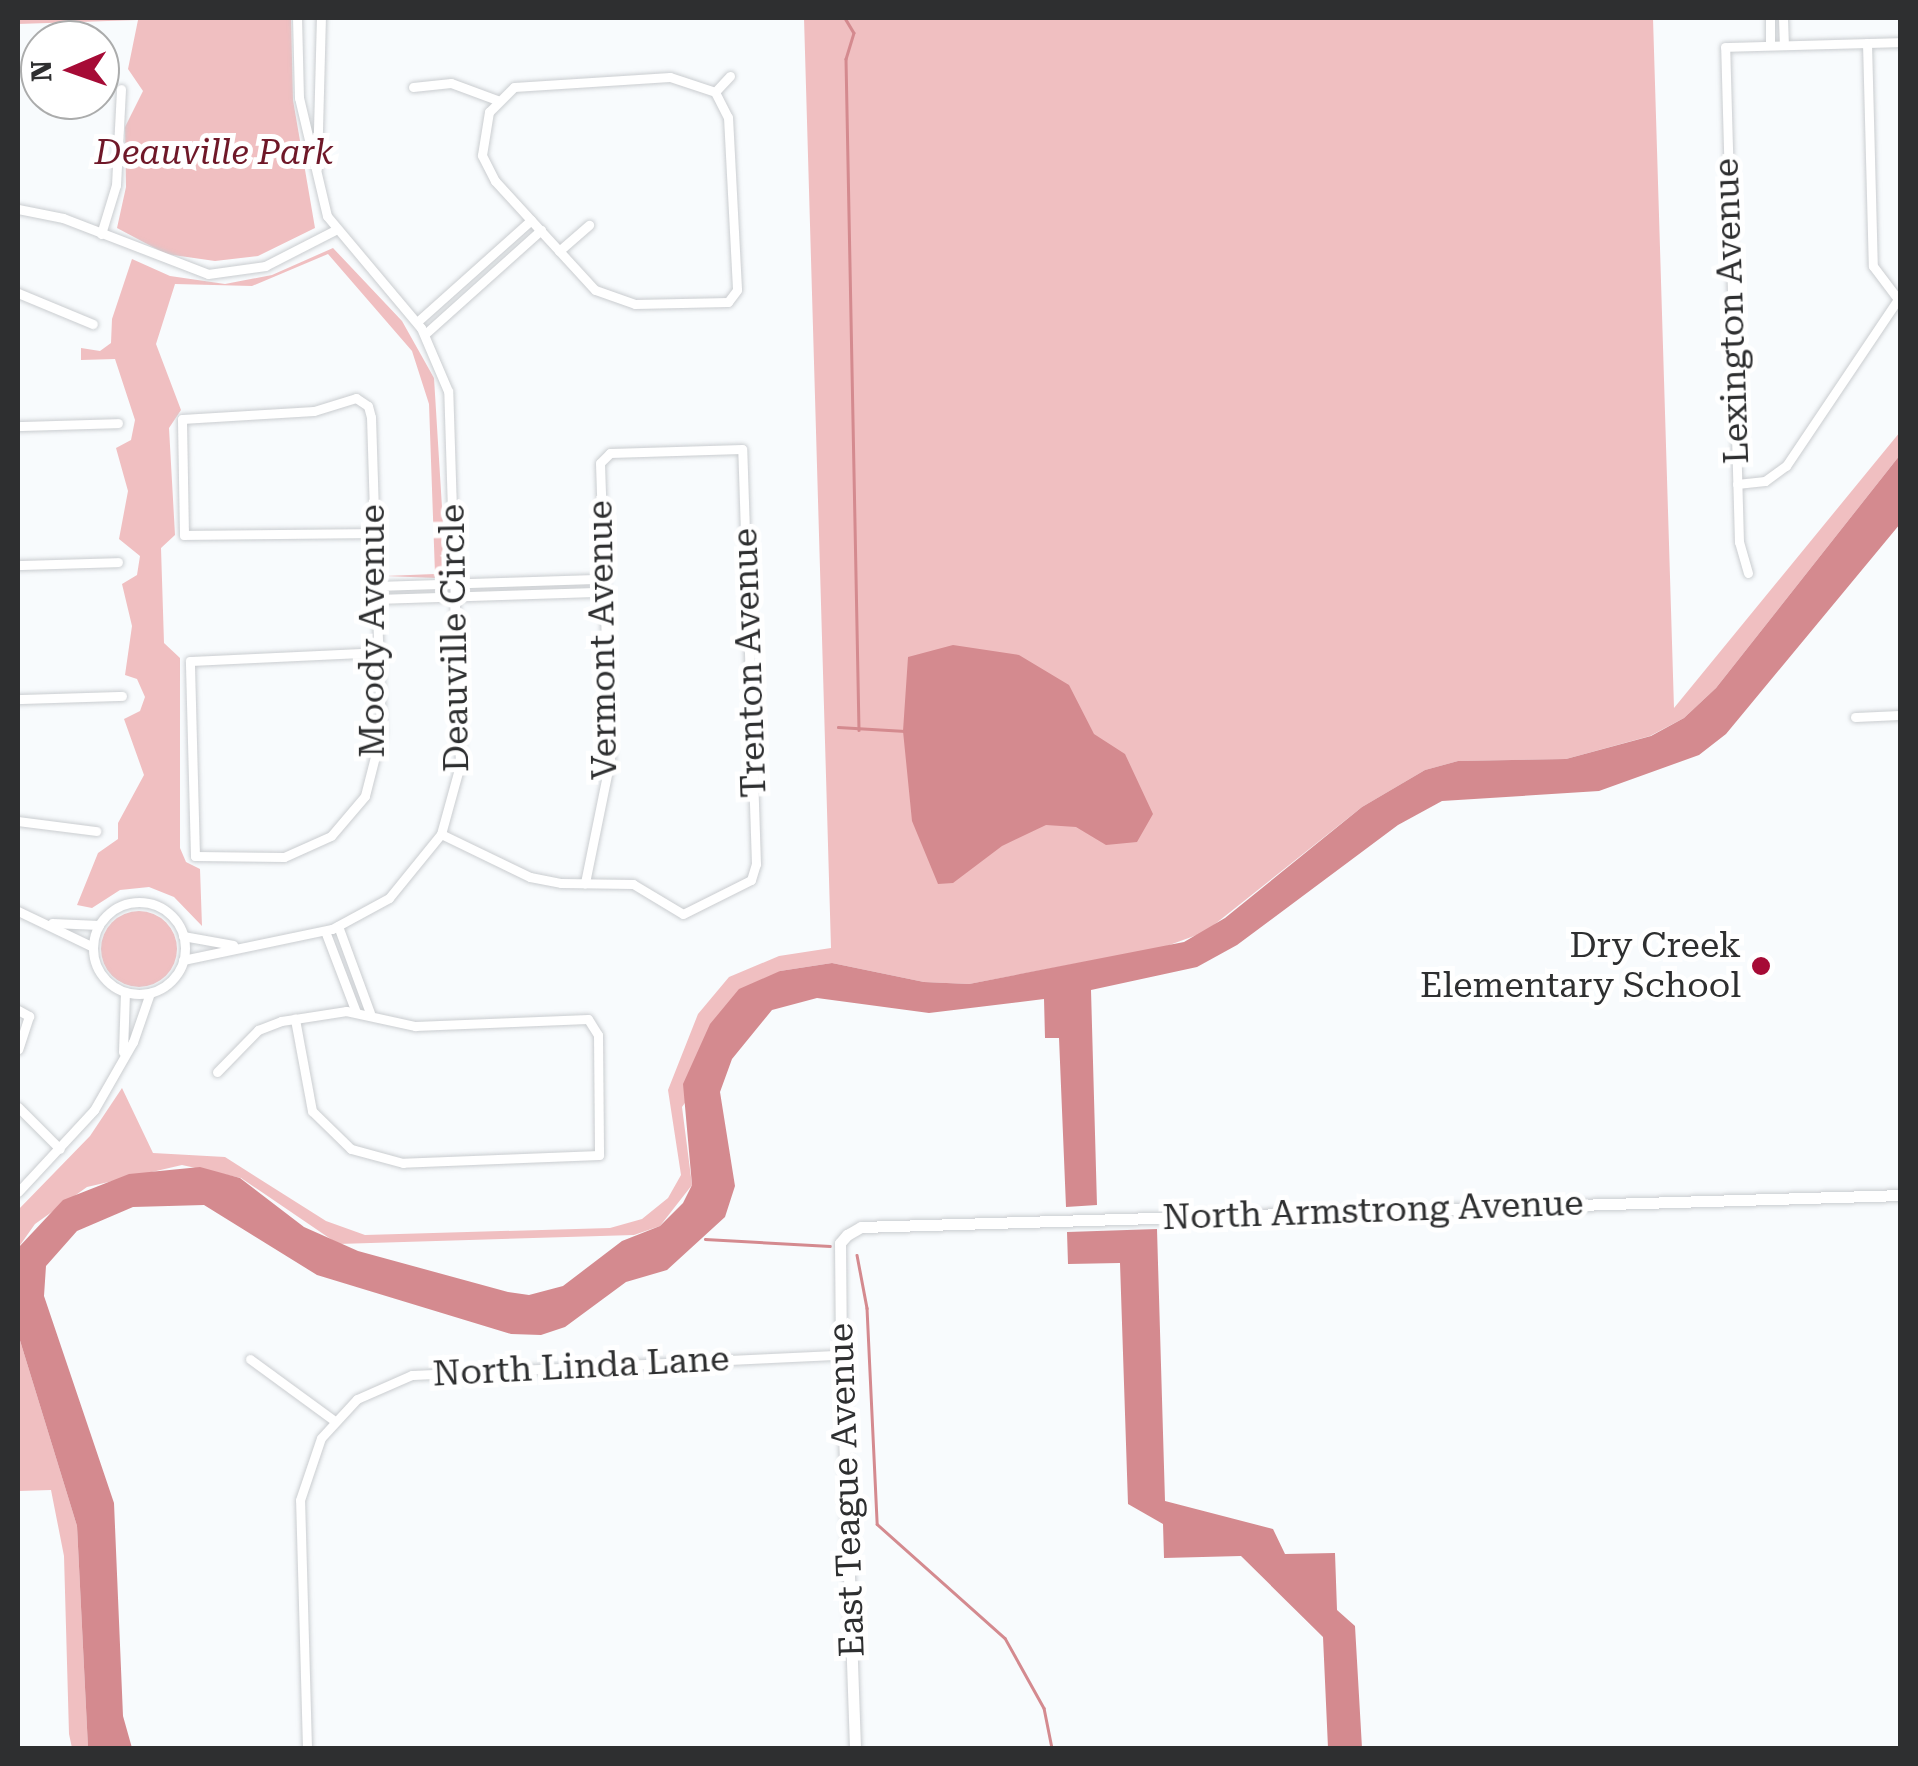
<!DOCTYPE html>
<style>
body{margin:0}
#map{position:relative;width:1918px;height:1766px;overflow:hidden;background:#f8fbfd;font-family:"Roboto Serif",serif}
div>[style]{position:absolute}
.green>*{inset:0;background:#f0bfc1}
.round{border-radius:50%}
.water>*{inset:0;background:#d48a8f}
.stream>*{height:2.5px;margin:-1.25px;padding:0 1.25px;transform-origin:1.25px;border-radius:1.25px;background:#d48a8f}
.roads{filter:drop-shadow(0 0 2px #cacdd0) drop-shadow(0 0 2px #cacdd0)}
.minor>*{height:9px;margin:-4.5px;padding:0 4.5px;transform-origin:4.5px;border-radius:4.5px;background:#fff}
.minor>.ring{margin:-4.5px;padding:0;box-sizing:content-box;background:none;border:9px solid #fff;border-radius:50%}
.tertiary>*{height:11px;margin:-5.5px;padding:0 5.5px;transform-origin:5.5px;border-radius:5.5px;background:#fff}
.dots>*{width:28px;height:28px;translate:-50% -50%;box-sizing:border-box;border:5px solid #fff;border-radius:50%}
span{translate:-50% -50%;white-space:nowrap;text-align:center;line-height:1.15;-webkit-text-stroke:10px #fff;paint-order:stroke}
.park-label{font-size:35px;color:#6f1828;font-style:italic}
.street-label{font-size:35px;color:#2e2f30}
.poi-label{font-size:35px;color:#2e2f30}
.right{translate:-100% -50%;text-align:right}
.frame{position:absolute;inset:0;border:20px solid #2e2f30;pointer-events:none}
.north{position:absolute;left:20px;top:20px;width:100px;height:100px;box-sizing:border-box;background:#fff;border:2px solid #abacac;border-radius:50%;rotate:268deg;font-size:28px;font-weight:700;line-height:40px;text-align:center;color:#2e2f30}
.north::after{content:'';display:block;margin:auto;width:35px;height:45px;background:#a60b36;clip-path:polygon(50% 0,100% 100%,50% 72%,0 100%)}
</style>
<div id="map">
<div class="green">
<i style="clip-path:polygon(18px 18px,291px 18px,293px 100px,315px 228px,258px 256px,215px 261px,166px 254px,117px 228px,126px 187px,125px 127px,143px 91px,128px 69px,138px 20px,18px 24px)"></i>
<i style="clip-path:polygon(804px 18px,1653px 18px,1674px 708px,1900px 432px,1900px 455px,1716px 688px,1684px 718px,1650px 736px,1566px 759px,1458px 761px,1425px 770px,1362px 807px,1205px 932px,1164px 947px,969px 984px,924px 982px,832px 963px,780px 971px,682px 1107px,692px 1185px,660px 1226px,634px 1235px,338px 1244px,241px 1178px,182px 1165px,87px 1187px,35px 1224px,18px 1248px,18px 1210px,90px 1136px,122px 1088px,153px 1153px,225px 1157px,326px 1221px,365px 1235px,610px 1228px,642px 1219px,668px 1198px,681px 1175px,668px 1090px,698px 1014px,729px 977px,779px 956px,831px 948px)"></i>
<i style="clip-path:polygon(333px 248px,402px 321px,434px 378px,446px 572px,436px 578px,385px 576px,435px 574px,429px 404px,412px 351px,328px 254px,252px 286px,175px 284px,156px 344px,181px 410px,169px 428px,175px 535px,161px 548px,164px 643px,180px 658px,180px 848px,186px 862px,200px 869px,202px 926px,174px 897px,149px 887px,120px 890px,92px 908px,77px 905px,98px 853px,118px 839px,118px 823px,144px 775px,124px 719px,140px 711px,145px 697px,137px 679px,125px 675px,132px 626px,122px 584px,137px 575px,140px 556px,119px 539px,128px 491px,116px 448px,131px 440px,135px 420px,115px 359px,81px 360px,81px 348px,100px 351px,111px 343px,112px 319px,132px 259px,170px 276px,225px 284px,272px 275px)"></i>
<i class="round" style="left:101px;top:911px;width:76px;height:76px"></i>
<i style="clip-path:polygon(18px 1334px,77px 1526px,88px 1748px,72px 1748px,69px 1734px,64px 1556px,51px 1490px,18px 1491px)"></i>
</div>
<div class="water">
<i style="clip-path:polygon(1900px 455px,1900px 524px,1726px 734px,1699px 755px,1599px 791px,1442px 801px,1398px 825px,1237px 945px,1197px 967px,1091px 990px,1097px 1205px,1066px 1207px,1059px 1038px,1045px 1038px,1044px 999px,929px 1013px,817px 998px,772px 1010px,732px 1059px,720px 1092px,735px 1186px,725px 1217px,667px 1270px,626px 1282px,565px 1327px,541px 1335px,511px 1334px,317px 1275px,204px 1205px,133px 1207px,77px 1231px,46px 1266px,44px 1296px,114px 1503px,123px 1716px,132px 1748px,88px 1748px,77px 1526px,18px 1334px,18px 1248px,63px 1200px,129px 1174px,200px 1167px,240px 1178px,304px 1227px,358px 1251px,508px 1292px,529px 1295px,563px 1286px,622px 1241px,660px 1226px,683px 1203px,692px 1185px,683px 1084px,710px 1024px,739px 989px,780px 971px,832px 963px,924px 982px,969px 984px,1184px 942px,1225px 918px,1362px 807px,1425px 770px,1458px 761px,1566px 759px,1651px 736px,1684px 718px,1716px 688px)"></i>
<i style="clip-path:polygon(953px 645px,1019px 655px,1069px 685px,1094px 734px,1125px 754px,1153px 814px,1137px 842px,1106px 845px,1076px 827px,1046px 825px,1002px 846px,953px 883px,938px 884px,912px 821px,903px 731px,908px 657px)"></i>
<i style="clip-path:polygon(1157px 1229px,1165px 1501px,1273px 1529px,1285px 1554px,1335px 1553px,1337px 1610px,1355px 1626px,1362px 1748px,1328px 1748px,1323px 1637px,1241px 1556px,1164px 1558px,1163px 1524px,1128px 1504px,1120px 1263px,1068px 1264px,1067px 1232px)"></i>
</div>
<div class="stream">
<i style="left:845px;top:18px;width:17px;rotate:59deg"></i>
<i style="left:854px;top:33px;width:27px;rotate:107deg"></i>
<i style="left:846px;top:59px;width:671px;rotate:88.89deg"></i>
<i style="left:838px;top:727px;width:67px;rotate:3.4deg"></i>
<i style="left:705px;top:1239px;width:125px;rotate:3.2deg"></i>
<i style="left:857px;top:1255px;width:54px;rotate:79.3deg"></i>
<i style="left:867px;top:1308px;width:216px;rotate:87.3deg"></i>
<i style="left:877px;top:1524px;width:171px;rotate:41.7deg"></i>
<i style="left:1005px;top:1638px;width:80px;rotate:60.9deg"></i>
<i style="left:1044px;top:1708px;width:41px;rotate:78.7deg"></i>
</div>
<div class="roads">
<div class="minor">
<i style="left:1770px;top:18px;width:27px;rotate:90deg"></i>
<i style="left:1783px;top:18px;width:27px;rotate:88deg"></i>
<i style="left:1867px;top:43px;width:223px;rotate:88.5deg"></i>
<i style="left:1873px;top:266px;width:41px;rotate:52.9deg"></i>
<i style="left:670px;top:77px;width:47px;rotate:18.4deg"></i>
<i style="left:715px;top:92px;width:28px;rotate:63deg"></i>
<i style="left:728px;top:117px;width:173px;rotate:87deg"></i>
<i style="left:737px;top:290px;width:15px;rotate:127deg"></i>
<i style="left:728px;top:302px;width:93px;rotate:178.8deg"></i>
<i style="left:635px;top:304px;width:42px;rotate:-160.7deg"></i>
<i style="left:595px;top:290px;width:148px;rotate:-132.5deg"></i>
<i style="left:495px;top:181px;width:29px;rotate:-117deg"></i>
<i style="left:482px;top:155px;width:44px;rotate:-80.8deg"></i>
<i style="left:489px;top:112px;width:35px;rotate:-45deg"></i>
<i style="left:514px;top:87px;width:156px;rotate:-3.7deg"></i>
<i style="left:413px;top:87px;width:38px;rotate:-6deg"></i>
<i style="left:451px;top:83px;width:49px;rotate:20.3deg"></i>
<i style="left:715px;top:92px;width:22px;rotate:-47deg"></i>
<i style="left:317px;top:168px;width:150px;rotate:-88.5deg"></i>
<i style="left:18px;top:209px;width:46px;rotate:11.3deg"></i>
<i style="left:63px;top:218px;width:155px;rotate:21.1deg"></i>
<i style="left:208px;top:274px;width:58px;rotate:-8deg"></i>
<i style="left:265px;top:266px;width:79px;rotate:-27.2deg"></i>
<i style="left:101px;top:234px;width:51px;rotate:-73deg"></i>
<i style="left:116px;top:185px;width:96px;rotate:-87deg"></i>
<i style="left:559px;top:251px;width:40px;rotate:-41deg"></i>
<i style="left:18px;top:293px;width:81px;rotate:22.5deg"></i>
<i style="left:417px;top:322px;width:153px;rotate:-41.8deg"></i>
<i style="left:425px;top:334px;width:156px;rotate:-41.9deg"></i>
<i style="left:18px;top:426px;width:100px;rotate:-1.7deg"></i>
<i style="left:1737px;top:484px;width:28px;rotate:-6deg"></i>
<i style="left:1765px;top:481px;width:26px;rotate:-36deg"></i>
<i style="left:1786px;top:466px;width:202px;rotate:-56.1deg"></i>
<i style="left:374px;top:533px;width:190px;rotate:179.4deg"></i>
<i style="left:184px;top:535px;width:116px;rotate:-91deg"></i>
<i style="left:182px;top:419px;width:132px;rotate:-3.5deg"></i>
<i style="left:314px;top:411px;width:44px;rotate:-17.2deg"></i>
<i style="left:356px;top:398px;width:14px;rotate:34deg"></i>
<i style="left:368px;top:406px;width:11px;rotate:75deg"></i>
<i style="left:371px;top:417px;width:316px;rotate:88.2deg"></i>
<i style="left:381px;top:733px;width:65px;rotate:104.3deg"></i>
<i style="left:365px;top:796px;width:52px;rotate:130.4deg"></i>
<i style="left:331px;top:836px;width:51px;rotate:155.9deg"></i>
<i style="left:284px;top:857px;width:89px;rotate:-179.4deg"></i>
<i style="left:195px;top:856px;width:195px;rotate:-91.5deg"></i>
<i style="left:190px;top:661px;width:188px;rotate:-2.7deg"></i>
<i style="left:18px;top:565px;width:100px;rotate:-1.7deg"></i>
<i style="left:1748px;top:573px;width:32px;rotate:-106deg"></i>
<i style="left:1739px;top:542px;width:495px;rotate:-91.6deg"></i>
<i style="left:1725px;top:47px;width:175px;rotate:-1.6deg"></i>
<i style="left:376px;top:586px;width:227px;rotate:-1.8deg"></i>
<i style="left:376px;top:599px;width:227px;rotate:-1.8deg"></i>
<i style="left:18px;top:699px;width:104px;rotate:-1.7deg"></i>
<i style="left:1855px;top:717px;width:45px;rotate:-2.5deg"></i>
<i style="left:18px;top:821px;width:79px;rotate:7.3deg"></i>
<i style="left:441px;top:834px;width:99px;rotate:25.8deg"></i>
<i style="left:530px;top:877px;width:32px;rotate:11deg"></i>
<i style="left:561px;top:883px;width:72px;rotate:0.8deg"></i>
<i style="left:633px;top:884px;width:58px;rotate:31deg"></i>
<i style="left:683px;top:914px;width:76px;rotate:-26.6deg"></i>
<i style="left:751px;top:880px;width:17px;rotate:-73deg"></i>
<i style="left:756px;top:864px;width:415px;rotate:-91.9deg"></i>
<i style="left:742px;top:449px;width:132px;rotate:178.3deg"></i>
<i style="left:610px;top:453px;width:14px;rotate:135deg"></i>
<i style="left:600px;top:463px;width:297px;rotate:88.1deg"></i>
<i style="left:610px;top:760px;width:126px;rotate:101.5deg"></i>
<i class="ring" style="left:93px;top:902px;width:83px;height:83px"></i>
<i style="left:18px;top:911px;width:83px;rotate:25.6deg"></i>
<i style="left:52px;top:923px;width:47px;rotate:2.4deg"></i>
<i style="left:338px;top:926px;width:93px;rotate:69.8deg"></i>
<i style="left:325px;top:931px;width:87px;rotate:69.1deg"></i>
<i style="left:183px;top:936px;width:51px;rotate:10.2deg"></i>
<i style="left:183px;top:960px;width:152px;rotate:-11.8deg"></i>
<i style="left:332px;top:929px;width:65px;rotate:-28.5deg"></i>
<i style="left:389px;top:898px;width:82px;rotate:-50.9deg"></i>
<i style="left:441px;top:834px;width:72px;rotate:-74.6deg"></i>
<i style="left:460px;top:765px;width:374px;rotate:-91.8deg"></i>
<i style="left:448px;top:391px;width:69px;rotate:-113.2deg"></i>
<i style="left:421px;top:328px;width:146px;rotate:-130deg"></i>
<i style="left:327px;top:216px;width:121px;rotate:-103.3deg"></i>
<i style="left:299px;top:98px;width:80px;rotate:-91.4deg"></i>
<i style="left:18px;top:1010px;width:13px;rotate:29deg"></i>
<i style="left:29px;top:1016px;width:35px;rotate:108deg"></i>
<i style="left:123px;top:1052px;width:60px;rotate:-88.1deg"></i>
<i style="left:217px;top:1072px;width:59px;rotate:-45.7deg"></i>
<i style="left:258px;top:1030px;width:25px;rotate:-21deg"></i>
<i style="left:281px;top:1021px;width:14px;rotate:-8deg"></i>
<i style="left:295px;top:1019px;width:52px;rotate:-8.9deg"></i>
<i style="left:346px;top:1011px;width:71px;rotate:12.3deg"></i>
<i style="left:415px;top:1026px;width:173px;rotate:-2.3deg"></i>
<i style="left:588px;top:1019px;width:19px;rotate:58deg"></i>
<i style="left:598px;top:1035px;width:120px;rotate:89.5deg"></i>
<i style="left:599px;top:1155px;width:196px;rotate:177.7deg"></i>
<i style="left:403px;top:1163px;width:54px;rotate:-164.9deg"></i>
<i style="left:351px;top:1149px;width:54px;rotate:-135.7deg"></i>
<i style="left:312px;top:1111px;width:94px;rotate:-100.5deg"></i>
<i style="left:18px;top:1107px;width:59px;rotate:45deg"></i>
<i style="left:18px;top:1192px;width:112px;rotate:-47.2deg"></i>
<i style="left:94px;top:1110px;width:78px;rotate:-60.2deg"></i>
<i style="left:133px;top:1042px;width:52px;rotate:-70.9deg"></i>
<i style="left:250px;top:1359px;width:102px;rotate:36.2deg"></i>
<i style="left:307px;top:1748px;width:248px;rotate:-91.6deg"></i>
<i style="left:300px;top:1500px;width:65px;rotate:-71.3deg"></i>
<i style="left:321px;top:1438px;width:53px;rotate:-47.3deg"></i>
<i style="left:357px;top:1399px;width:60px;rotate:-23.6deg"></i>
<i style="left:412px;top:1375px;width:429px;rotate:-2.7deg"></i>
</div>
<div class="tertiary">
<i style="left:855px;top:1748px;width:393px;rotate:-92deg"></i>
<i style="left:841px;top:1355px;width:112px;rotate:-90.5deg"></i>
<i style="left:840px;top:1243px;width:11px;rotate:-49deg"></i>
<i style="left:847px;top:1235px;width:16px;rotate:-30deg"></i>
<i style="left:861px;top:1227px;width:1039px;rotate:-1.76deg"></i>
</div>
</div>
<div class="dots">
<i style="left:1761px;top:966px;background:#a60b36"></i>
</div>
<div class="park-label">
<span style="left:214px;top:153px">Deauville Park</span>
</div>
<div class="street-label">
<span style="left:1732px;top:311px;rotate:-92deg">Lexington Avenue</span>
<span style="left:373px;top:631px;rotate:-90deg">Moody Avenue</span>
<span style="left:455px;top:638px;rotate:-91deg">Deauville Circle</span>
<span style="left:603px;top:640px;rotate:-91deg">Vermont Avenue</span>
<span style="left:750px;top:663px;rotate:-92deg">Trenton Avenue</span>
<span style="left:1373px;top:1211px;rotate:-2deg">North Armstrong Avenue</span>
<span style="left:581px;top:1367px;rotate:-3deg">North Linda Lane</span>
<span style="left:847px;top:1490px;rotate:-92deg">East Teague Avenue</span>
</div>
<div class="poi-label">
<span class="right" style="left:1741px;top:966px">Dry Creek<br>Elementary School</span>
</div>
<div class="frame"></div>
<div class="north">N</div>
</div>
